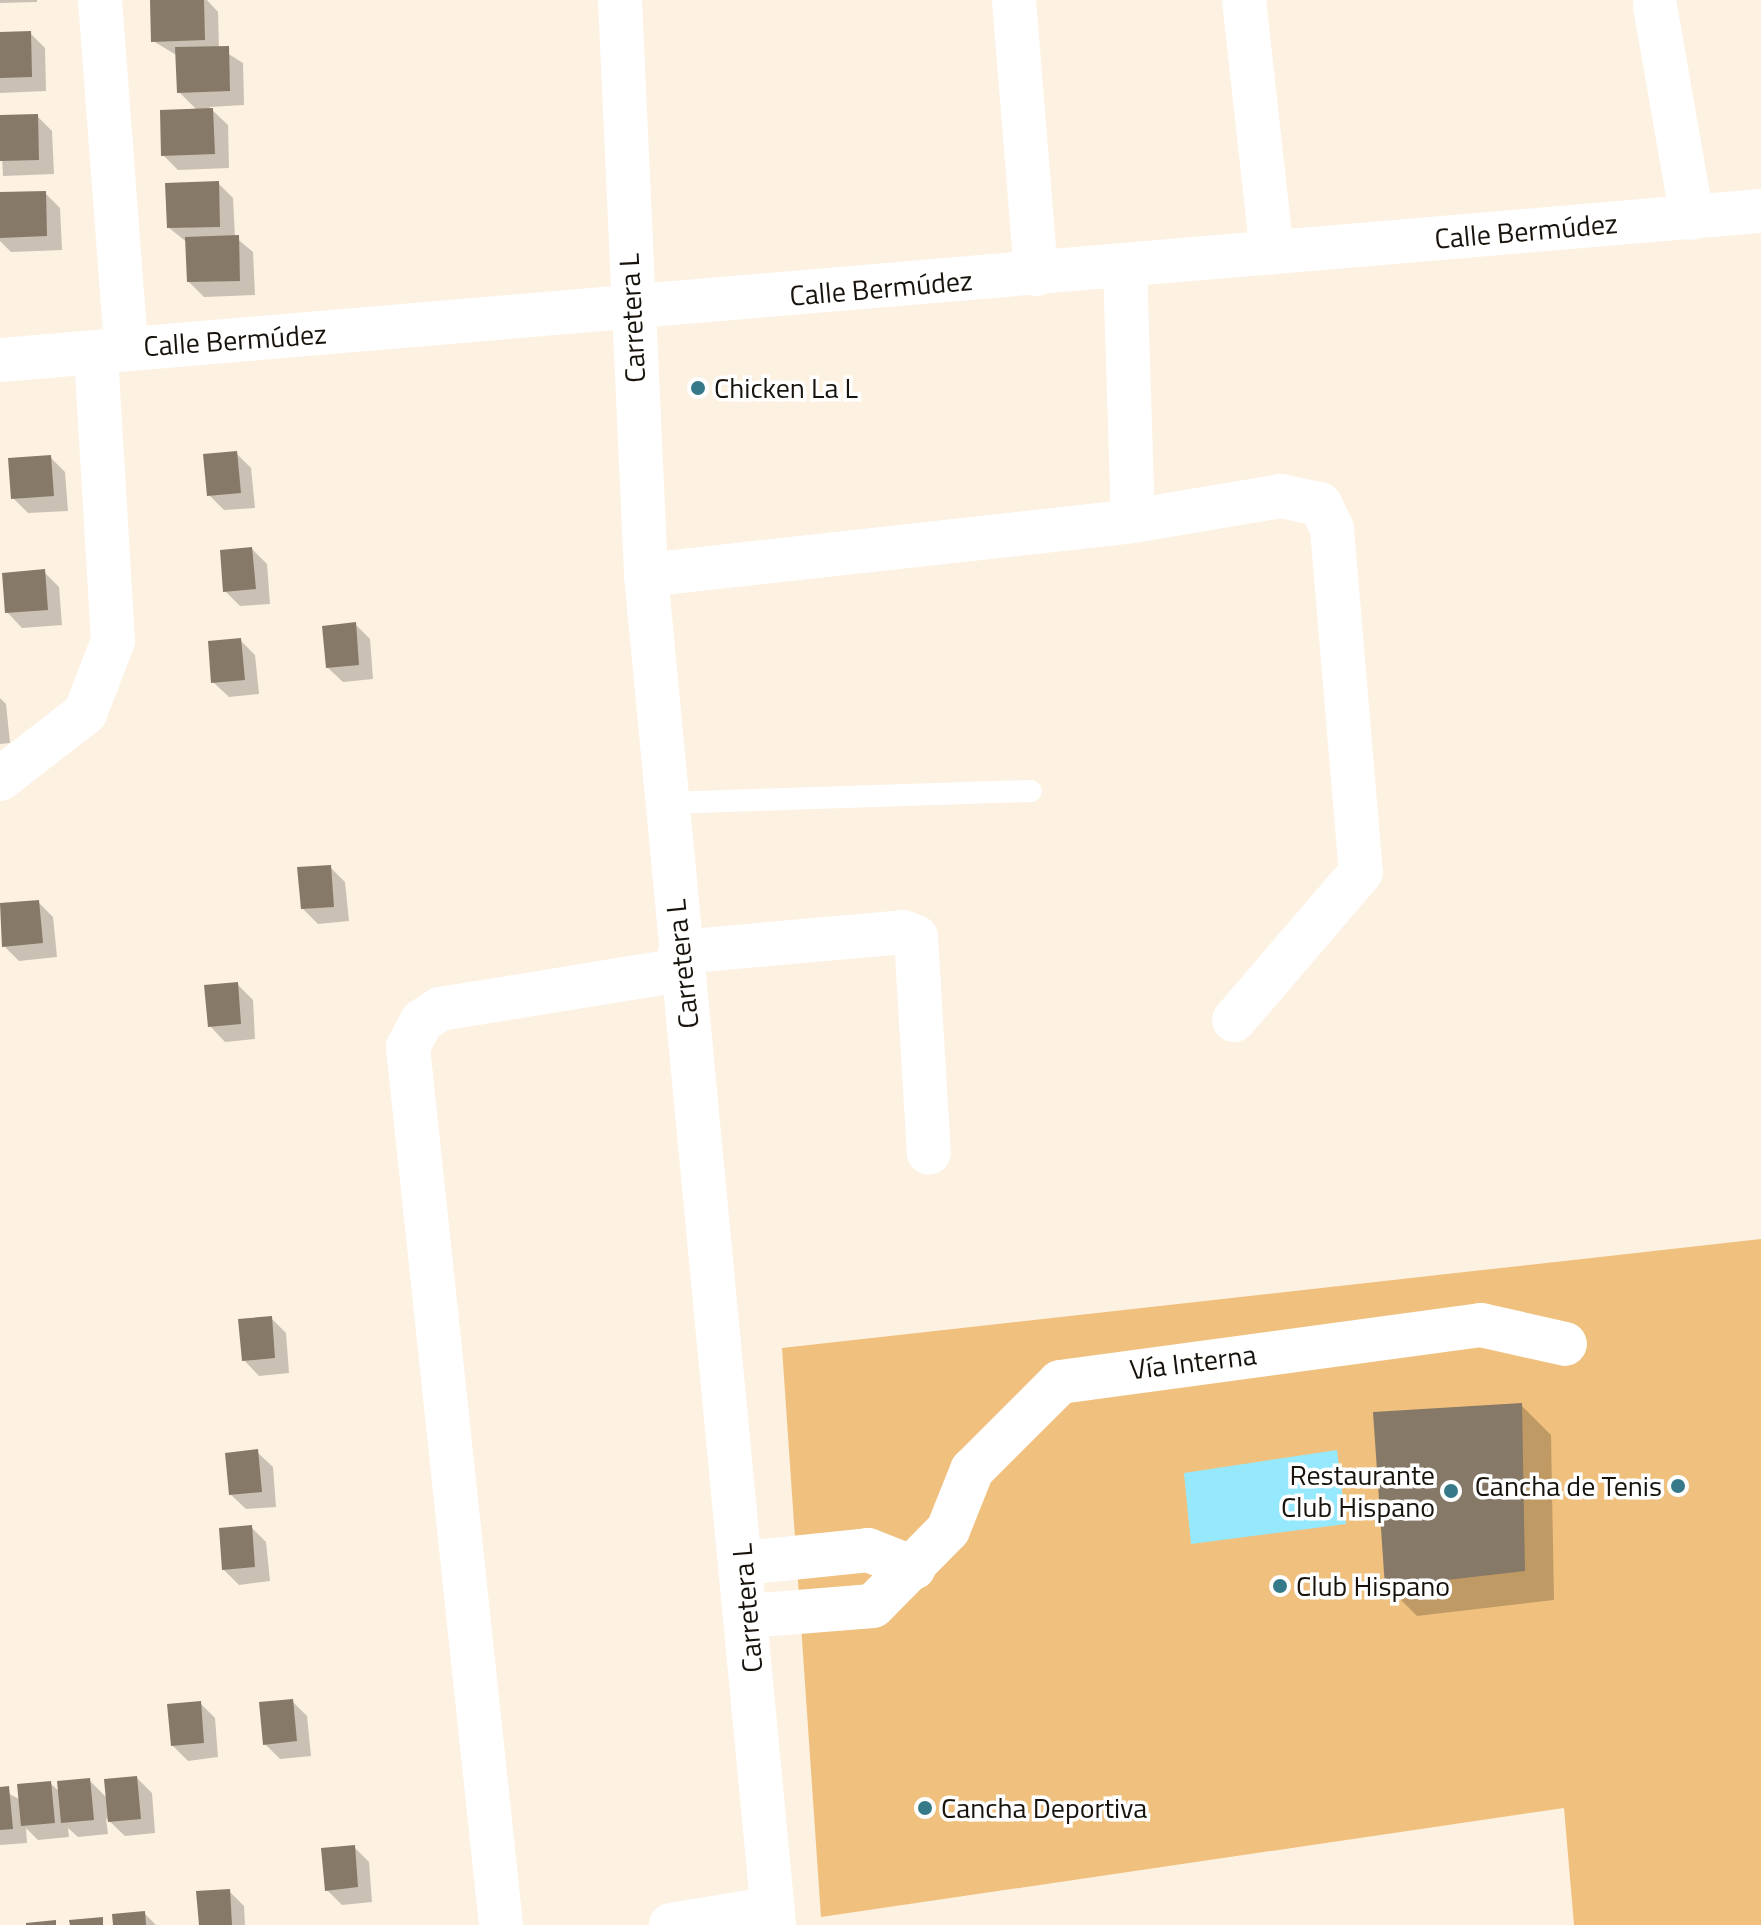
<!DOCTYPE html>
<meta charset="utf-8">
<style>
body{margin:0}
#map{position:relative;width:1761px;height:1925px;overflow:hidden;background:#fdf1e1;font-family:"Titillium Web",sans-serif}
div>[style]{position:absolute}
.green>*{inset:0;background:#f0c17e}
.water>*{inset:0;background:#96e9fd}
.shadow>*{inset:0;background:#0003}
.building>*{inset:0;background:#877967}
.lane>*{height:22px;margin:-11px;padding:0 11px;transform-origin:11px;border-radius:11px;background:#fff}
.street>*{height:44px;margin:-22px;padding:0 22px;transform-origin:22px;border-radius:22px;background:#fff}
.secondary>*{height:44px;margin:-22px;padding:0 22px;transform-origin:22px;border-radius:22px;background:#fff}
.dots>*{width:22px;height:22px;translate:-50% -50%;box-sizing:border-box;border:4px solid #fff;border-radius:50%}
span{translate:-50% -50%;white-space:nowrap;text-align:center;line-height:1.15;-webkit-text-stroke:7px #fff;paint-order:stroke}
.street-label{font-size:28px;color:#18130c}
.poi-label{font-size:28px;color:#18130c}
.left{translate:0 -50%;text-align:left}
.right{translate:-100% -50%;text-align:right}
</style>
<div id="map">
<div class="green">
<i style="clip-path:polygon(1761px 1239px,1761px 1925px,1574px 1925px,1564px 1808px,821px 1917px,782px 1348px)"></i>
</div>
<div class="water">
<i style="clip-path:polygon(1337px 1450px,1346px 1524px,1191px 1544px,1184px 1473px)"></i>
</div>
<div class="shadow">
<i style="clip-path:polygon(0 0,37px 0,37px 2px,0 3px)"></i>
<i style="clip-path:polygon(152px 0,207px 0,218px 12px,219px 48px,243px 63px,244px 105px,209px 107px,228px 125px,229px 168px,178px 170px,163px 155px,197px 110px,179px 92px,178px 56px,153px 41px)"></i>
<i style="clip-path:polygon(30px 33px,45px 48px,46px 91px,0 93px,0 34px)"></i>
<i style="clip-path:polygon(37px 116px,52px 131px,54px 174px,3px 176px,0 117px)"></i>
<i style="clip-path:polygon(218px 183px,233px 198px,235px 237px,253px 252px,255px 295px,204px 297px,189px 282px,188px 243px,169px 228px)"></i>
<i style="clip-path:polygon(45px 193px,60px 208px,62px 250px,11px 252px,0 241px,0 194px)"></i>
<i style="clip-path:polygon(236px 453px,251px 468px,255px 508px,224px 510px,209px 495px)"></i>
<i style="clip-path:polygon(50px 457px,65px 472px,68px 511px,28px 513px,13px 498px)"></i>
<i style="clip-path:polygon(252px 549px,267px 564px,270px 604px,240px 606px,225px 591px)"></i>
<i style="clip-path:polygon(44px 572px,59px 587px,62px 625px,22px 628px,7px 612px)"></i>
<i style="clip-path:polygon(355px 624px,370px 639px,373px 679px,343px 682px,327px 667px)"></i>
<i style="clip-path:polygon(240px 640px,255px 655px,259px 694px,229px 697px,213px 682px)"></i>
<i style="clip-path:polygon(0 698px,6px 704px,10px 743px,0 744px)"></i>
<i style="clip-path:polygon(330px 867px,345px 882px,349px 921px,318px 924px,303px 909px)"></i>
<i style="clip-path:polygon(38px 902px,53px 917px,57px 957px,19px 961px,4px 946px)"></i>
<i style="clip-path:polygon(237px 984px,253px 1000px,255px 1039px,225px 1042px,210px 1026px)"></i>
<i style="clip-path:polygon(271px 1318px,286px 1333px,289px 1373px,259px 1376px,244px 1360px)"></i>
<i style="clip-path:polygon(1521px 1405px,1551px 1435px,1554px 1600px,1417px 1616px,1387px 1586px)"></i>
<i style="clip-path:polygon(257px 1452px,273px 1467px,276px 1507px,246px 1509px,230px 1494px)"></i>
<i style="clip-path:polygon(251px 1527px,266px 1542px,270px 1581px,239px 1585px,224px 1570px)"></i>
<i style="clip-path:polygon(292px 1701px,307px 1716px,311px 1756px,280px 1759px,265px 1744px)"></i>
<i style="clip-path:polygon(200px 1703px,215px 1718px,218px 1757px,188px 1761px,173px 1746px)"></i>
<i style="clip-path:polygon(137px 1778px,152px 1793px,155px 1833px,125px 1836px,106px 1818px,108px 1834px,78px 1837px,68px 1828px,69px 1837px,38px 1840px,26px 1828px,27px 1843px,0 1845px,0 1789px,21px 1800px,50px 1783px,60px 1792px,89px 1780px,108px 1799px)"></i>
<i style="clip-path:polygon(354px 1847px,369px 1862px,372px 1902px,342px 1905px,327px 1890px)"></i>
<i style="clip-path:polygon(229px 1891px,244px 1906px,245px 1925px,201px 1925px)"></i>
<i style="clip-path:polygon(144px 1913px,156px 1925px,115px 1925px)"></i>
</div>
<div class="building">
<i style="clip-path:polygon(150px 0,204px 0,205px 40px,151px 42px)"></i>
<i style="clip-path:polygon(31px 31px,32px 77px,0 78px,0 32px)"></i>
<i style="clip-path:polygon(229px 46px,230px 91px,177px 93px,175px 47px)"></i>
<i style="clip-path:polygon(213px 108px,215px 154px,161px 156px,160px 110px)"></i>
<i style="clip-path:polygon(38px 114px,39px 160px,0 161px,0 115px)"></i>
<i style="clip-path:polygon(219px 181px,220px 227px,167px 228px,165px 183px)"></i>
<i style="clip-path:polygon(46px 191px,47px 236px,0 238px,0 192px)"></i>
<i style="clip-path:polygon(239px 235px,240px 281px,187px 282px,185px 237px)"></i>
<i style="clip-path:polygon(237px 451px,241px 493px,207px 496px,203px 454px)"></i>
<i style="clip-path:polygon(51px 455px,54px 496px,11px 499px,8px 458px)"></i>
<i style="clip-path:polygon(252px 547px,256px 589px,223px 592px,220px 550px)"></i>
<i style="clip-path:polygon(45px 569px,48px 610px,5px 613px,2px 573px)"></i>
<i style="clip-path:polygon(356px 622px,359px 665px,326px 668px,322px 626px)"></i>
<i style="clip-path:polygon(241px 638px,245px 680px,211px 683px,208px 641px)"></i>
<i style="clip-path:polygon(331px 865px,334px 907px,301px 909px,297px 867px)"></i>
<i style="clip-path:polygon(39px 900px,43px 943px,2px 947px,0 903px)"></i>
<i style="clip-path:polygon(238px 982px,241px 1024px,208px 1027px,204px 985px)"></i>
<i style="clip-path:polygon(272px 1316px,275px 1358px,242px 1361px,238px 1319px)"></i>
<i style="clip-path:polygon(1522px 1403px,1525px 1571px,1385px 1587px,1373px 1412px)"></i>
<i style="clip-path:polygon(258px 1449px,262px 1492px,229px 1495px,225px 1453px)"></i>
<i style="clip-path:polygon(252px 1525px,255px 1567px,222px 1570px,219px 1528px)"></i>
<i style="clip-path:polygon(293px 1699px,297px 1741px,263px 1745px,259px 1702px)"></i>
<i style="clip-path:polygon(201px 1701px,204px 1743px,171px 1746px,167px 1704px)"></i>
<i style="clip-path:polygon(137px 1776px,141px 1819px,108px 1822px,104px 1779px)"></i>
<i style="clip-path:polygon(90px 1778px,94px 1820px,61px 1823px,57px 1781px)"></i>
<i style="clip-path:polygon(51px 1781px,55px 1823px,21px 1826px,17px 1784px)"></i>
<i style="clip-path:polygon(9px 1786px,13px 1829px,0 1830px,0 1787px)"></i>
<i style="clip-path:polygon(355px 1845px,358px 1887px,325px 1891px,321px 1848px)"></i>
<i style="clip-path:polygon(230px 1889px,232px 1925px,199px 1925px,196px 1891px)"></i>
<i style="clip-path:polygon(145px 1911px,146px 1925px,113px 1925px,112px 1914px)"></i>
<i style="clip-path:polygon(103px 1917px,103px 1925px,70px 1925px,69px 1920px)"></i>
<i style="clip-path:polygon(56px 1920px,56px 1925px,26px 1925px,26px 1923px)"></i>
</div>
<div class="lane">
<i style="left:667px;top:803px;width:364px;rotate:-1.9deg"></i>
</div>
<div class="street">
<i style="left:100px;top:0;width:348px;rotate:85.7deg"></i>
<i style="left:1014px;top:0;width:275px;rotate:85.4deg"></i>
<i style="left:1244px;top:0;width:254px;rotate:83.7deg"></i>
<i style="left:1655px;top:6px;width:215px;rotate:80.1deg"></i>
<i style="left:1125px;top:267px;width:254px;rotate:88.2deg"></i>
<i style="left:0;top:360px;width:1767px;rotate:-4.84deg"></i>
<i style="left:646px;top:575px;width:490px;rotate:-6.3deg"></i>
<i style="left:1133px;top:521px;width:150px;rotate:-9.6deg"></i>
<i style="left:1281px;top:496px;width:40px;rotate:12deg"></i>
<i style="left:1320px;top:504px;width:28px;rotate:64deg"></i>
<i style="left:1332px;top:529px;width:344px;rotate:85.2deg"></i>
<i style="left:1361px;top:872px;width:195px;rotate:130.6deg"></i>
<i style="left:0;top:779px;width:108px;rotate:-37.8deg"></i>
<i style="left:85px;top:713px;width:77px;rotate:-68.7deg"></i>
<i style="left:113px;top:641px;width:289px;rotate:-93.4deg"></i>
<i style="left:680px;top:952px;width:224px;rotate:-5.1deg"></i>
<i style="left:903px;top:932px;width:14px;rotate:21deg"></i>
<i style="left:916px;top:937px;width:216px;rotate:86.6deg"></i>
<i style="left:743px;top:1563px;width:126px;rotate:-5.9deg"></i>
<i style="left:868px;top:1550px;width:49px;rotate:21.4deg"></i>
<i style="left:748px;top:1616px;width:125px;rotate:-4.6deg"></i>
<i style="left:873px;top:1606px;width:107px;rotate:-45.4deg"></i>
<i style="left:948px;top:1530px;width:65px;rotate:-68.2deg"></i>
<i style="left:972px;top:1470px;width:124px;rotate:-45deg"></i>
<i style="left:1060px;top:1382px;width:425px;rotate:-7.7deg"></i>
<i style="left:1481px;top:1325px;width:86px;rotate:12.7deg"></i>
<i style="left:501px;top:1925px;width:883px;rotate:-96.05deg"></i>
<i style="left:408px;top:1047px;width:30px;rotate:-62deg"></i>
<i style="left:422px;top:1021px;width:22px;rotate:-34deg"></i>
<i style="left:440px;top:1009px;width:245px;rotate:-9.2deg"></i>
<i style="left:671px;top:1925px;width:103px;rotate:-9.5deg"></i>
</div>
<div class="secondary">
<i style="left:620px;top:0;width:576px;rotate:87.41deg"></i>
<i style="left:646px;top:575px;width:1356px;rotate:84.58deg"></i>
</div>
<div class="dots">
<i style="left:698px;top:388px;background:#367a89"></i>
<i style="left:1678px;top:1486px;background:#367a89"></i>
<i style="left:1451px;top:1491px;background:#367a89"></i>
<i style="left:1280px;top:1586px;background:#367a89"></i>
<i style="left:925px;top:1808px;background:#367a89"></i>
</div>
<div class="street-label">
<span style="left:1526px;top:231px;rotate:-5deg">Calle Bermúdez</span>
<span style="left:881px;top:288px;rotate:-5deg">Calle Bermúdez</span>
<span style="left:632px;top:318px;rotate:-93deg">Carretera L</span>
<span style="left:235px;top:340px;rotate:-4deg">Calle Bermúdez</span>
<span style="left:682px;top:964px;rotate:-96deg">Carretera L</span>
<span style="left:1193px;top:1362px;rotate:-7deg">Vía Interna</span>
<span style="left:747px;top:1608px;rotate:-95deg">Carretera L</span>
</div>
<div class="poi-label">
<span class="left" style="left:714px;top:388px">Chicken La L</span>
<span class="right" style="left:1435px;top:1491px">Restaurante<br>Club Hispano</span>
<span class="right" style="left:1662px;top:1486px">Cancha de Tenis</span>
<span class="left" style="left:1296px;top:1586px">Club Hispano</span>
<span class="left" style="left:941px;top:1808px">Cancha Deportiva</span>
</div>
</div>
